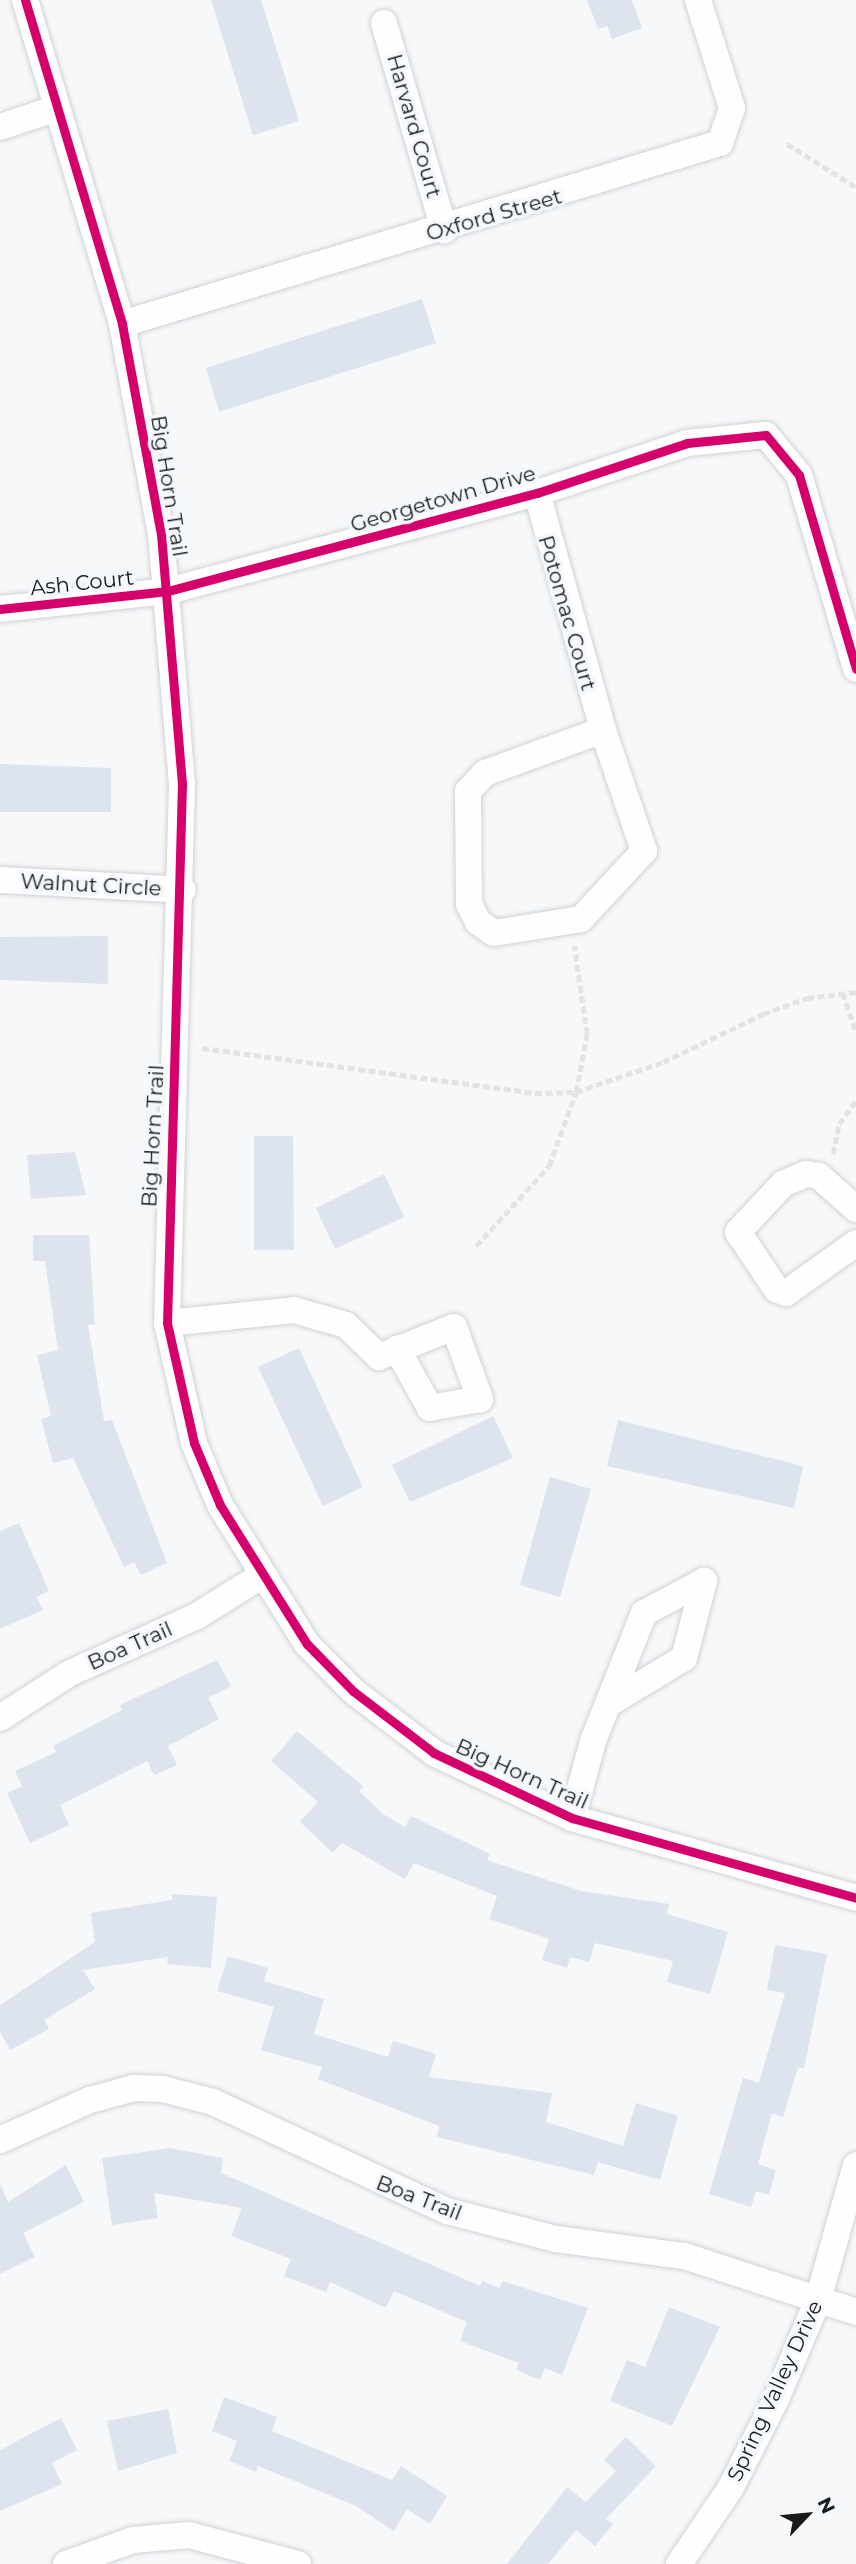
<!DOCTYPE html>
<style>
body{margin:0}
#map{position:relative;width:856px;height:2564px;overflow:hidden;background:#f6f8fa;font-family:Montserrat,sans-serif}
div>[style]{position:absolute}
.building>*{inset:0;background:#dde4ee}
.path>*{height:4.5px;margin-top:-2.25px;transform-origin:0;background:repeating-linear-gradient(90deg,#e2e3e3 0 7px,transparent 0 10.5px)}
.roads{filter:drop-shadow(0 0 2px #d0d2d4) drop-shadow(0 0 2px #d0d2d4)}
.minor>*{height:26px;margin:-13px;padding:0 13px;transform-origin:13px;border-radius:13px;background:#fefefe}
.cycleway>*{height:9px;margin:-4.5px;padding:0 4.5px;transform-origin:4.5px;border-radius:4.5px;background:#d6006c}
span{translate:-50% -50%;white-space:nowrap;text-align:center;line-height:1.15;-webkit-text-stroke:7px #f4f7fc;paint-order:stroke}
.street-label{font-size:21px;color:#18191a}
.north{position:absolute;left:772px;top:2480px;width:70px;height:70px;-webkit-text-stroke:5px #f4f7fc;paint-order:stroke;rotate:64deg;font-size:19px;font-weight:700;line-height:28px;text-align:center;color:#18191a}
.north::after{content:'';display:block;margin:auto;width:24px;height:32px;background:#18191a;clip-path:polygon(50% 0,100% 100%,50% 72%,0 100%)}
</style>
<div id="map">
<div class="building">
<i style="clip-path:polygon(211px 0,261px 0,299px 121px,253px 135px)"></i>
<i style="clip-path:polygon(587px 0,632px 0,642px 28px,612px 39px,607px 26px,598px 29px)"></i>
<i style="clip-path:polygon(422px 299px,436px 343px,219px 412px,206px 368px)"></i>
<i style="clip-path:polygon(0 764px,111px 768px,111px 812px,0 812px)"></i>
<i style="clip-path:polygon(108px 936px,108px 984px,0 980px,0 937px)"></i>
<i style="clip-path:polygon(254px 1136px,293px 1136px,294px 1250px,254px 1250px)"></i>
<i style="clip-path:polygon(75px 1152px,86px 1195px,31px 1199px,27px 1155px)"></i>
<i style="clip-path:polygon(384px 1174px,404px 1217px,335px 1249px,316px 1208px)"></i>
<i style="clip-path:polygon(33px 1235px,89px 1235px,95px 1324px,88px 1325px,104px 1421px,112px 1420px,167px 1563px,141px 1575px,134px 1562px,124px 1567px,73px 1458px,53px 1463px,41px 1419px,51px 1416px,37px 1355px,58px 1350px,45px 1261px,33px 1261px)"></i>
<i style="clip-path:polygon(299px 1348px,363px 1487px,323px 1506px,258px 1367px)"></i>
<i style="clip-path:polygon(493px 1416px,513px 1458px,410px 1502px,392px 1465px)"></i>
<i style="clip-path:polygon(618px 1420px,803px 1466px,794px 1508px,607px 1466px)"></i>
<i style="clip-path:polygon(550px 1477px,591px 1489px,560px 1597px,520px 1585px)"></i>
<i style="clip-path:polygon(19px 1523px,49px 1591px,36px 1597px,43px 1610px,0 1629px,0 1531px)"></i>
<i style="clip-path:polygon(217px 1660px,231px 1686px,208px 1698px,219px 1719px,168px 1746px,177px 1765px,154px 1775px,147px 1761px,60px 1805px,69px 1825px,30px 1843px,7px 1793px,22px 1786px,15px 1771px,56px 1752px,53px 1746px,122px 1710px,120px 1705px)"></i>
<i style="clip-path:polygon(297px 1731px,364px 1787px,359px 1791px,383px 1814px,405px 1827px,411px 1816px,490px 1854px,487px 1860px,581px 1891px,669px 1904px,667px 1914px,728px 1932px,710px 1994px,667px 1982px,673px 1961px,595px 1943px,589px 1962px,570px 1957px,567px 1968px,542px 1960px,549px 1939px,489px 1919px,497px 1896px,414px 1863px,405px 1879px,342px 1843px,333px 1853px,300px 1822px,318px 1802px,271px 1761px)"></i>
<i style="clip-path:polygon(172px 1894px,217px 1897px,211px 1968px,167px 1964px,168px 1957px,83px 1970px,95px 1989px,44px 2020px,49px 2029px,10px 2050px,0 2032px,0 2005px,95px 1942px,91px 1913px,172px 1900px)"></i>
<i style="clip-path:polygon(775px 1945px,827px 1954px,804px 2069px,798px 2067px,783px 2117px,772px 2113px,758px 2164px,776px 2170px,769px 2195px,756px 2191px,751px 2207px,709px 2194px,743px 2078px,759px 2083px,785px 1993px,767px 1990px)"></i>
<i style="clip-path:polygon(228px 1956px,268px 1968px,264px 1981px,324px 1999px,314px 2034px,388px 2057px,393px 2041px,436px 2054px,429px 2077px,552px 2093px,546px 2122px,623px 2146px,636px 2103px,678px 2116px,660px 2180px,598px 2162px,594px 2175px,437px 2137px,439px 2126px,318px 2079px,322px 2067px,261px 2050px,274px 2007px,217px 1991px)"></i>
<i style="clip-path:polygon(170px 2148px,223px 2158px,221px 2173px,480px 2286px,482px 2281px,500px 2288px,502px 2281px,588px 2308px,562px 2375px,545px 2368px,540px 2380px,516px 2370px,519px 2363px,460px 2341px,467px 2322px,394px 2291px,386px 2308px,330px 2282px,326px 2292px,284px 2276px,291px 2259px,231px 2236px,242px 2208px,154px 2193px,158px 2218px,112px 2225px,102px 2158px)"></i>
<i style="clip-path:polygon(66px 2165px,84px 2202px,23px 2233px,35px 2257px,0 2274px,0 2184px,8px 2202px)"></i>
<i style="clip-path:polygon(669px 2307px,720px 2327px,672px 2426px,610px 2401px,627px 2360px,645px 2367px)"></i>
<i style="clip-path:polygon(224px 2397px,277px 2417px,272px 2431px,392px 2480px,401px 2466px,447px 2496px,430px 2524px,407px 2509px,394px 2531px,356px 2506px,258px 2466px,256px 2472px,229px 2461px,237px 2441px,212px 2431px)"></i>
<i style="clip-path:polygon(168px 2409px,177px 2453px,118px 2471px,107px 2421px)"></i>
<i style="clip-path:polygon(61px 2418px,77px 2450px,52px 2463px,62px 2484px,0 2511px,0 2450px)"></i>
<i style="clip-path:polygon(626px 2437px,656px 2466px,606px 2519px,613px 2524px,595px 2546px,576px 2530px,548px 2564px,507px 2564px,567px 2487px,586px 2502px,616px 2471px,604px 2460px)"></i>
</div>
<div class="path">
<i style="left:787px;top:144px;width:81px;rotate:31.9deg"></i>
<i style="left:843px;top:993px;width:40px;rotate:71.1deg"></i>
<i style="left:202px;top:1048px;width:336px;rotate:7.7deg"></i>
<i style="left:535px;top:1093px;width:41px;rotate:-1.4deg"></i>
<i style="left:576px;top:1092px;width:92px;rotate:-19deg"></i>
<i style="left:663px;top:1062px;width:111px;rotate:-25.6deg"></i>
<i style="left:763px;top:1014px;width:47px;rotate:-20deg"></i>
<i style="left:807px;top:998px;width:49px;rotate:-7deg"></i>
<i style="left:833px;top:1154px;width:31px;rotate:-79deg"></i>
<i style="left:839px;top:1124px;width:29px;rotate:-54deg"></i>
<i style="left:476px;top:1246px;width:108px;rotate:-47.6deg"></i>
<i style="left:549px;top:1166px;width:79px;rotate:-70deg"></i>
<i style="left:576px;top:1092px;width:59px;rotate:-79.3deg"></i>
<i style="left:587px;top:1034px;width:89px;rotate:-98.4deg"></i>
</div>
<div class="roads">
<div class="minor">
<i style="left:25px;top:0;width:338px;rotate:73.3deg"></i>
<i style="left:122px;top:324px;width:214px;rotate:79.5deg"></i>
<i style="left:161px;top:534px;width:251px;rotate:85.2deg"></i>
<i style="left:182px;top:784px;width:539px;rotate:91.59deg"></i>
<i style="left:167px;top:1323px;width:123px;rotate:77.3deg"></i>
<i style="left:194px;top:1443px;width:67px;rotate:67.2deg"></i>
<i style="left:220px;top:1505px;width:164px;rotate:58deg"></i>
<i style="left:307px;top:1644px;width:66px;rotate:45.6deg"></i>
<i style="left:353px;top:1691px;width:102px;rotate:37.4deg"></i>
<i style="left:434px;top:1753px;width:153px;rotate:25.2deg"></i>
<i style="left:572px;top:1818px;width:295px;rotate:15.7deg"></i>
<i style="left:384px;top:23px;width:216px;rotate:73.8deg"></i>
<i style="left:0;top:127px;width:60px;rotate:-18.4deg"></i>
<i style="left:122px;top:324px;width:625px;rotate:-16.84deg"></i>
<i style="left:720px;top:143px;width:37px;rotate:-71deg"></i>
<i style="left:732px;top:108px;width:113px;rotate:-107.5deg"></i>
<i style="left:537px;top:493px;width:246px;rotate:74.4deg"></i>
<i style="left:603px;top:730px;width:126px;rotate:160deg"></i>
<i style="left:485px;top:773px;width:25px;rotate:133deg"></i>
<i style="left:468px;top:791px;width:113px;rotate:89.5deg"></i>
<i style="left:469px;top:904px;width:20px;rotate:63deg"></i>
<i style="left:478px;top:922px;width:19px;rotate:35deg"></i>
<i style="left:494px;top:933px;width:88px;rotate:-9.1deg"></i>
<i style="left:581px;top:919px;width:93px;rotate:-47.2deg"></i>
<i style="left:644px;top:851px;width:128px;rotate:-108.7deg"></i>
<i style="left:0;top:609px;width:169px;rotate:-6.1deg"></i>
<i style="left:168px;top:591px;width:382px;rotate:-14.9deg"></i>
<i style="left:537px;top:493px;width:158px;rotate:-18.4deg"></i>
<i style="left:687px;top:443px;width:79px;rotate:-5.8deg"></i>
<i style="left:766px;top:435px;width:52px;rotate:50.5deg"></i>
<i style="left:799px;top:475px;width:202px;rotate:73.6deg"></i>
<i style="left:0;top:880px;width:183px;rotate:3.1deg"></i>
<i style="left:856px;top:1209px;width:50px;rotate:-138.3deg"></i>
<i style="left:819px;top:1176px;width:13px;rotate:-171deg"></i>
<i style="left:806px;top:1174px;width:25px;rotate:157deg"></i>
<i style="left:783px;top:1184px;width:66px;rotate:133.2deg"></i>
<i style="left:738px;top:1232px;width:69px;rotate:56.3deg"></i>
<i style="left:776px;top:1289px;width:11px;rotate:22deg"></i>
<i style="left:786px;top:1293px;width:86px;rotate:-35.5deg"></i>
<i style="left:167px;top:1323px;width:128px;rotate:-5.8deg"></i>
<i style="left:294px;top:1310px;width:54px;rotate:16.1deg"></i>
<i style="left:346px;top:1325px;width:46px;rotate:44.1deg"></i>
<i style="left:379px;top:1357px;width:81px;rotate:-21.8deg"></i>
<i style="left:454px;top:1327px;width:77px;rotate:70.1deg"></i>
<i style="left:480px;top:1399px;width:51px;rotate:169.8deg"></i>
<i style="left:430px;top:1408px;width:68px;rotate:-119.2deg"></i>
<i style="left:608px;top:1704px;width:89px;rotate:-31.2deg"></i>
<i style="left:684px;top:1658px;width:80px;rotate:-75.4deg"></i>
<i style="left:0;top:1718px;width:83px;rotate:-32.7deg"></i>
<i style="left:70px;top:1673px;width:139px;rotate:-24.2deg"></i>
<i style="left:197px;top:1616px;width:75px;rotate:-32deg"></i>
<i style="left:572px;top:1818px;width:80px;rotate:-74.7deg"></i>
<i style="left:593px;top:1741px;width:138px;rotate:-68.3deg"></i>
<i style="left:644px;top:1613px;width:68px;rotate:-28.1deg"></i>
<i style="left:0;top:2140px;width:98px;rotate:-24deg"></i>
<i style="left:90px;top:2100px;width:46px;rotate:-15.3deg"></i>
<i style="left:134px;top:2088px;width:29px;rotate:2deg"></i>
<i style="left:163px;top:2089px;width:52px;rotate:14.6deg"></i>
<i style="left:213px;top:2102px;width:258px;rotate:25deg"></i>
<i style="left:447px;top:2211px;width:113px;rotate:14.4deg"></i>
<i style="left:556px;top:2239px;width:129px;rotate:7.6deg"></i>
<i style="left:684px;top:2256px;width:181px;rotate:18deg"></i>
<i style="left:66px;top:2564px;width:71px;rotate:-19.7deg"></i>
<i style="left:133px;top:2540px;width:56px;rotate:-5.1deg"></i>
<i style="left:189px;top:2535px;width:113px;rotate:14.9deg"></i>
<i style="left:679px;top:2564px;width:91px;rotate:-55.8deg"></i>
<i style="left:730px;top:2489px;width:101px;rotate:-62.9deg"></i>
<i style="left:776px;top:2399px;width:108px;rotate:-67deg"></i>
<i style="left:818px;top:2300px;width:140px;rotate:-74.3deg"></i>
</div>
</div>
<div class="cycleway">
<i style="left:25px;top:0;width:338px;rotate:73.3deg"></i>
<i style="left:122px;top:324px;width:214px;rotate:79.5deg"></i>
<i style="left:161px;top:534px;width:251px;rotate:85.2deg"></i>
<i style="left:182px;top:784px;width:539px;rotate:91.59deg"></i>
<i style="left:167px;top:1323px;width:123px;rotate:77.3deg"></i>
<i style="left:194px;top:1443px;width:67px;rotate:67.2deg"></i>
<i style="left:220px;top:1505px;width:164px;rotate:58deg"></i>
<i style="left:307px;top:1644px;width:66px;rotate:45.6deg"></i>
<i style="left:353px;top:1691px;width:102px;rotate:37.4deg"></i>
<i style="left:434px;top:1753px;width:153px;rotate:25.2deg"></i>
<i style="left:572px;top:1818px;width:295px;rotate:15.7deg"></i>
<i style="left:0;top:609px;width:169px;rotate:-6.1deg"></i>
<i style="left:168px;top:591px;width:382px;rotate:-14.9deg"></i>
<i style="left:537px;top:493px;width:158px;rotate:-18.4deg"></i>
<i style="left:687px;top:443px;width:79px;rotate:-5.8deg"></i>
<i style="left:766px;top:435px;width:52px;rotate:50.5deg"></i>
<i style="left:799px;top:475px;width:202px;rotate:73.6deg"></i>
</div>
<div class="street-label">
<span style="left:414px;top:126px;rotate:74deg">Harvard Court</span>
<span style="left:494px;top:215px;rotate:-16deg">Oxford Street</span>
<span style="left:169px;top:486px;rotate:81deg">Big Horn Trail</span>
<span style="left:443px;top:499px;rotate:-16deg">Georgetown Drive</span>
<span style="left:82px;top:583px;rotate:-6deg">Ash Court</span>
<span style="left:567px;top:613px;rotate:74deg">Potomac Court</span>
<span style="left:91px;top:885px;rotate:3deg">Walnut Circle</span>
<span style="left:153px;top:1136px;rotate:-87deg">Big Horn Trail</span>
<span style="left:130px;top:1646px;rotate:-24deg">Boa Trail</span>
<span style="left:522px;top:1774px;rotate:24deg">Big Horn Trail</span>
<span style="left:419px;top:2198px;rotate:21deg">Boa Trail</span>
<span style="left:775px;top:2391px;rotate:-65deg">Spring Valley Drive</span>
</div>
<div class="north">N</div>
</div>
